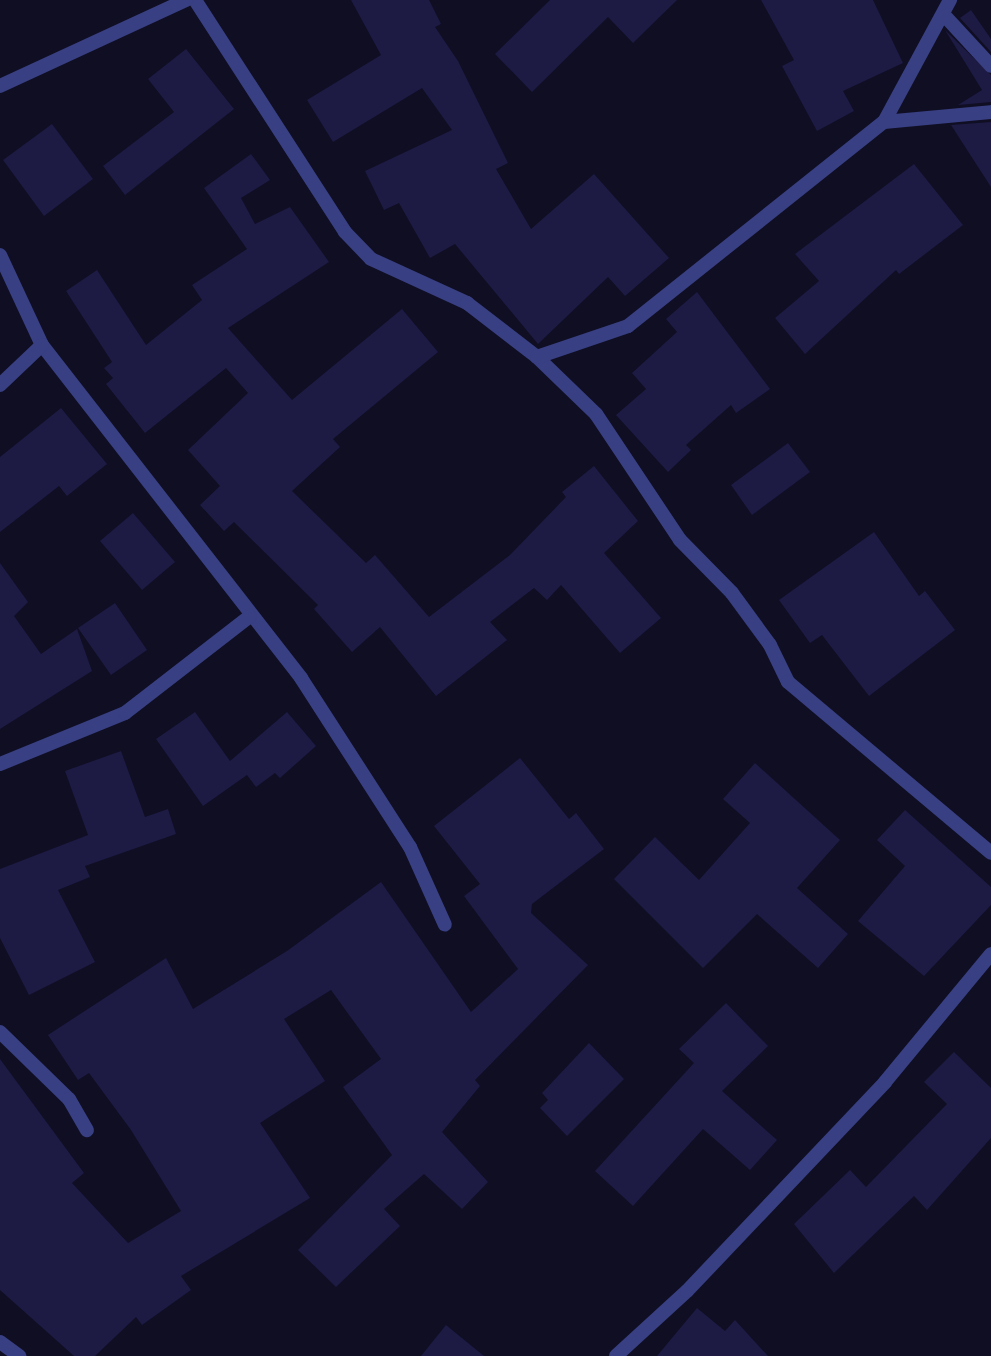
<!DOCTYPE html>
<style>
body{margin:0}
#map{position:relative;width:991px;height:1356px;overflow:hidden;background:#0f0e23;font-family:Poppins,sans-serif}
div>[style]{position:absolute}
.building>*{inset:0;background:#1d1a44}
.minor>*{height:14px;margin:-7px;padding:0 7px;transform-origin:7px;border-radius:7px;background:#383f82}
span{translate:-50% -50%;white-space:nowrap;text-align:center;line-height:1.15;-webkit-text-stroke:5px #0f0e23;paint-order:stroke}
</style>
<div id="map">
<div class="building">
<i style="clip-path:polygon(351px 0,429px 0,441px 24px,435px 27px,458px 61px,508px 163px,496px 169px,531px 229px,594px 174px,669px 258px,625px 296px,608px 277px,538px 344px,455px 244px,430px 258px,399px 203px,384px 210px,365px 171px,452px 130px,422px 88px,333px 142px,307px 100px,381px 55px)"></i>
<i style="clip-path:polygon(550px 0,677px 0,633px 43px,608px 17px,532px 92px,495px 54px)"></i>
<i style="clip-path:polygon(761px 0,873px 0,903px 63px,843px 91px,854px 111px,817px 131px,782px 66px,794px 60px)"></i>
<i style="clip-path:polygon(971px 10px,991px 39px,991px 52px,960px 18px)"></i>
<i style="clip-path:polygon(945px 30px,991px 75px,991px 102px,958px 105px,982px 90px)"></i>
<i style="clip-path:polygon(186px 49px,234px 109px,125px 195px,103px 166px,174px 112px,148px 79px)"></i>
<i style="clip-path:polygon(991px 122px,991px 187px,951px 125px)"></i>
<i style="clip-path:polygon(52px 124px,93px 179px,44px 216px,3px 160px)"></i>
<i style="clip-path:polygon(251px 154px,270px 180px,241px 198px,255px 224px,290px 207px,329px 262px,228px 328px,292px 400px,402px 309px,438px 352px,333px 439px,340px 447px,292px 491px,366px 563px,375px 555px,429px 617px,510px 555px,566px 497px,562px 492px,594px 466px,638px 521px,604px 553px,661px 618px,620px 653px,561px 585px,547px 600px,534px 588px,490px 622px,507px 640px,436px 696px,380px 627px,352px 652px,314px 609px,318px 605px,234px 522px,224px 531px,200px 505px,220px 486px,188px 450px,248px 393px,226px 368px,145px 433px,106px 384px,113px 378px,104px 368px,112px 362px,66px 291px,97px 270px,146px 345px,202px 300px,192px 285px,247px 249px,204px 188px)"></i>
<i style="clip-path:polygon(914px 164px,963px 225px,899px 274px,896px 270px,805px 354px,775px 318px,819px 281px,795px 254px)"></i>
<i style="clip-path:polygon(697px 292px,770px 389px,736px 413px,731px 405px,686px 445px,691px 450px,668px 472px,616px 415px,646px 389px,632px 373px,677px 332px,666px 319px)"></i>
<i style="clip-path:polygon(61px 408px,107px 464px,67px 496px,59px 486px,0 532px,0 457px)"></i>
<i style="clip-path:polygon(788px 443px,810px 472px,752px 515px,731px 485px)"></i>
<i style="clip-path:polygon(133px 513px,175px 562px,142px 590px,100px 541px)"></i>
<i style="clip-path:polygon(874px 532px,919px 596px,925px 591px,955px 630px,869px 696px,822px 635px,810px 643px,779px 600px)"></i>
<i style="clip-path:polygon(0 563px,28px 602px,14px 616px,41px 654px,77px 629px,92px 671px,0 729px)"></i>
<i style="clip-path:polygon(115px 603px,147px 650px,111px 675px,78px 628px)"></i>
<i style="clip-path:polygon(195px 712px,230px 761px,287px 712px,316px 746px,280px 778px,275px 773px,256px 787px,247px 775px,203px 806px,156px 739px)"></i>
<i style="clip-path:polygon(121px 751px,145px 817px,168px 809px,176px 834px,85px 866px,90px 877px,58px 890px,95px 962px,29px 995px,0 938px,0 869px,88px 835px,65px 771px)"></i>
<i style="clip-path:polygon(520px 758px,569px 819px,576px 813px,604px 849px,532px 904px,531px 913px,588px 965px,475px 1080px,480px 1086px,442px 1132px,488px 1182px,462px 1209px,424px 1174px,384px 1209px,400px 1226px,336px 1287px,298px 1250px,392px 1155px,343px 1087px,381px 1059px,331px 990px,284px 1019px,325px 1081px,260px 1123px,310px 1198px,181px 1276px,191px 1290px,142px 1325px,136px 1317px,95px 1356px,74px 1356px,0 1290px,0 1059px,84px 1173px,72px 1183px,128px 1243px,181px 1211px,131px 1130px,89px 1073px,78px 1080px,48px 1035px,166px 958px,193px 1009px,287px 951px,381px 882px,471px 1012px,518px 969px,464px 896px,480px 884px,434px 826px)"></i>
<i style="clip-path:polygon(755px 763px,840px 840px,797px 888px,848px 934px,818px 968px,757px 914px,703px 968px,614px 879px,655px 837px,699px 880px,750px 823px,723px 799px)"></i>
<i style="clip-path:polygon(905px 810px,991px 887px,991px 905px,924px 976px,858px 921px,905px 866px,877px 840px)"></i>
<i style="clip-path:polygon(726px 1003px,768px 1046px,722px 1091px,777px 1140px,750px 1170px,703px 1129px,633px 1206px,595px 1171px,694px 1063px,679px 1049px)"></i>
<i style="clip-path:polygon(589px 1043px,624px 1079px,567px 1136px,540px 1108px,548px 1100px,542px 1093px)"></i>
<i style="clip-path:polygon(954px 1052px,991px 1088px,991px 1138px,927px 1210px,914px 1196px,834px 1273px,794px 1224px,850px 1170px,866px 1187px,947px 1104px,924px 1082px)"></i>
<i style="clip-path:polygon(697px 1308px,725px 1331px,735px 1320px,768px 1356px,657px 1356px)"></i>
<i style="clip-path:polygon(446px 1325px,484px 1356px,421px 1356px)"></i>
</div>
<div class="minor">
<i style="left:195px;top:0;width:276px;rotate:57.1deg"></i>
<i style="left:345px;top:232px;width:37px;rotate:46deg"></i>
<i style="left:371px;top:259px;width:106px;rotate:24.6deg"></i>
<i style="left:467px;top:303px;width:88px;rotate:37.6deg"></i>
<i style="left:537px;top:357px;width:82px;rotate:44deg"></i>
<i style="left:596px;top:414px;width:151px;rotate:56.3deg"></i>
<i style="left:680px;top:540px;width:74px;rotate:45.5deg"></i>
<i style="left:732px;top:593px;width:64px;rotate:53.8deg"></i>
<i style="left:770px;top:645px;width:41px;rotate:64.1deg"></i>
<i style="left:788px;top:682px;width:265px;rotate:40.1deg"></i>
<i style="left:944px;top:15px;width:69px;rotate:47.3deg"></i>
<i style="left:0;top:86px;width:205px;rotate:-24.8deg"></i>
<i style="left:884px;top:122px;width:107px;rotate:-5.3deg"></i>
<i style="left:0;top:255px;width:99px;rotate:65deg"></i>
<i style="left:42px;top:345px;width:422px;rotate:52.1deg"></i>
<i style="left:301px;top:678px;width:201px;rotate:57.2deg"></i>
<i style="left:410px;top:847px;width:85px;rotate:65.8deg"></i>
<i style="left:537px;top:357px;width:96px;rotate:-18.8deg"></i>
<i style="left:628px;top:326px;width:327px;rotate:-38.6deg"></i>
<i style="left:884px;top:122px;width:139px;rotate:-61.6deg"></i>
<i style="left:0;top:385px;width:58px;rotate:-43.6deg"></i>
<i style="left:0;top:764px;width:135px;rotate:-22.2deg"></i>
<i style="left:125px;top:713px;width:158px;rotate:-37.8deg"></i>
<i style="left:0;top:1032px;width:96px;rotate:44.2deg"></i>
<i style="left:69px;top:1099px;width:36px;rotate:60deg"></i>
<i style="left:0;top:1342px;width:24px;rotate:36deg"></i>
<i style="left:616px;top:1356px;width:96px;rotate:-42.5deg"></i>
<i style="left:687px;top:1291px;width:288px;rotate:-46.5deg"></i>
<i style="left:885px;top:1082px;width:166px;rotate:-50.4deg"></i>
</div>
</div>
